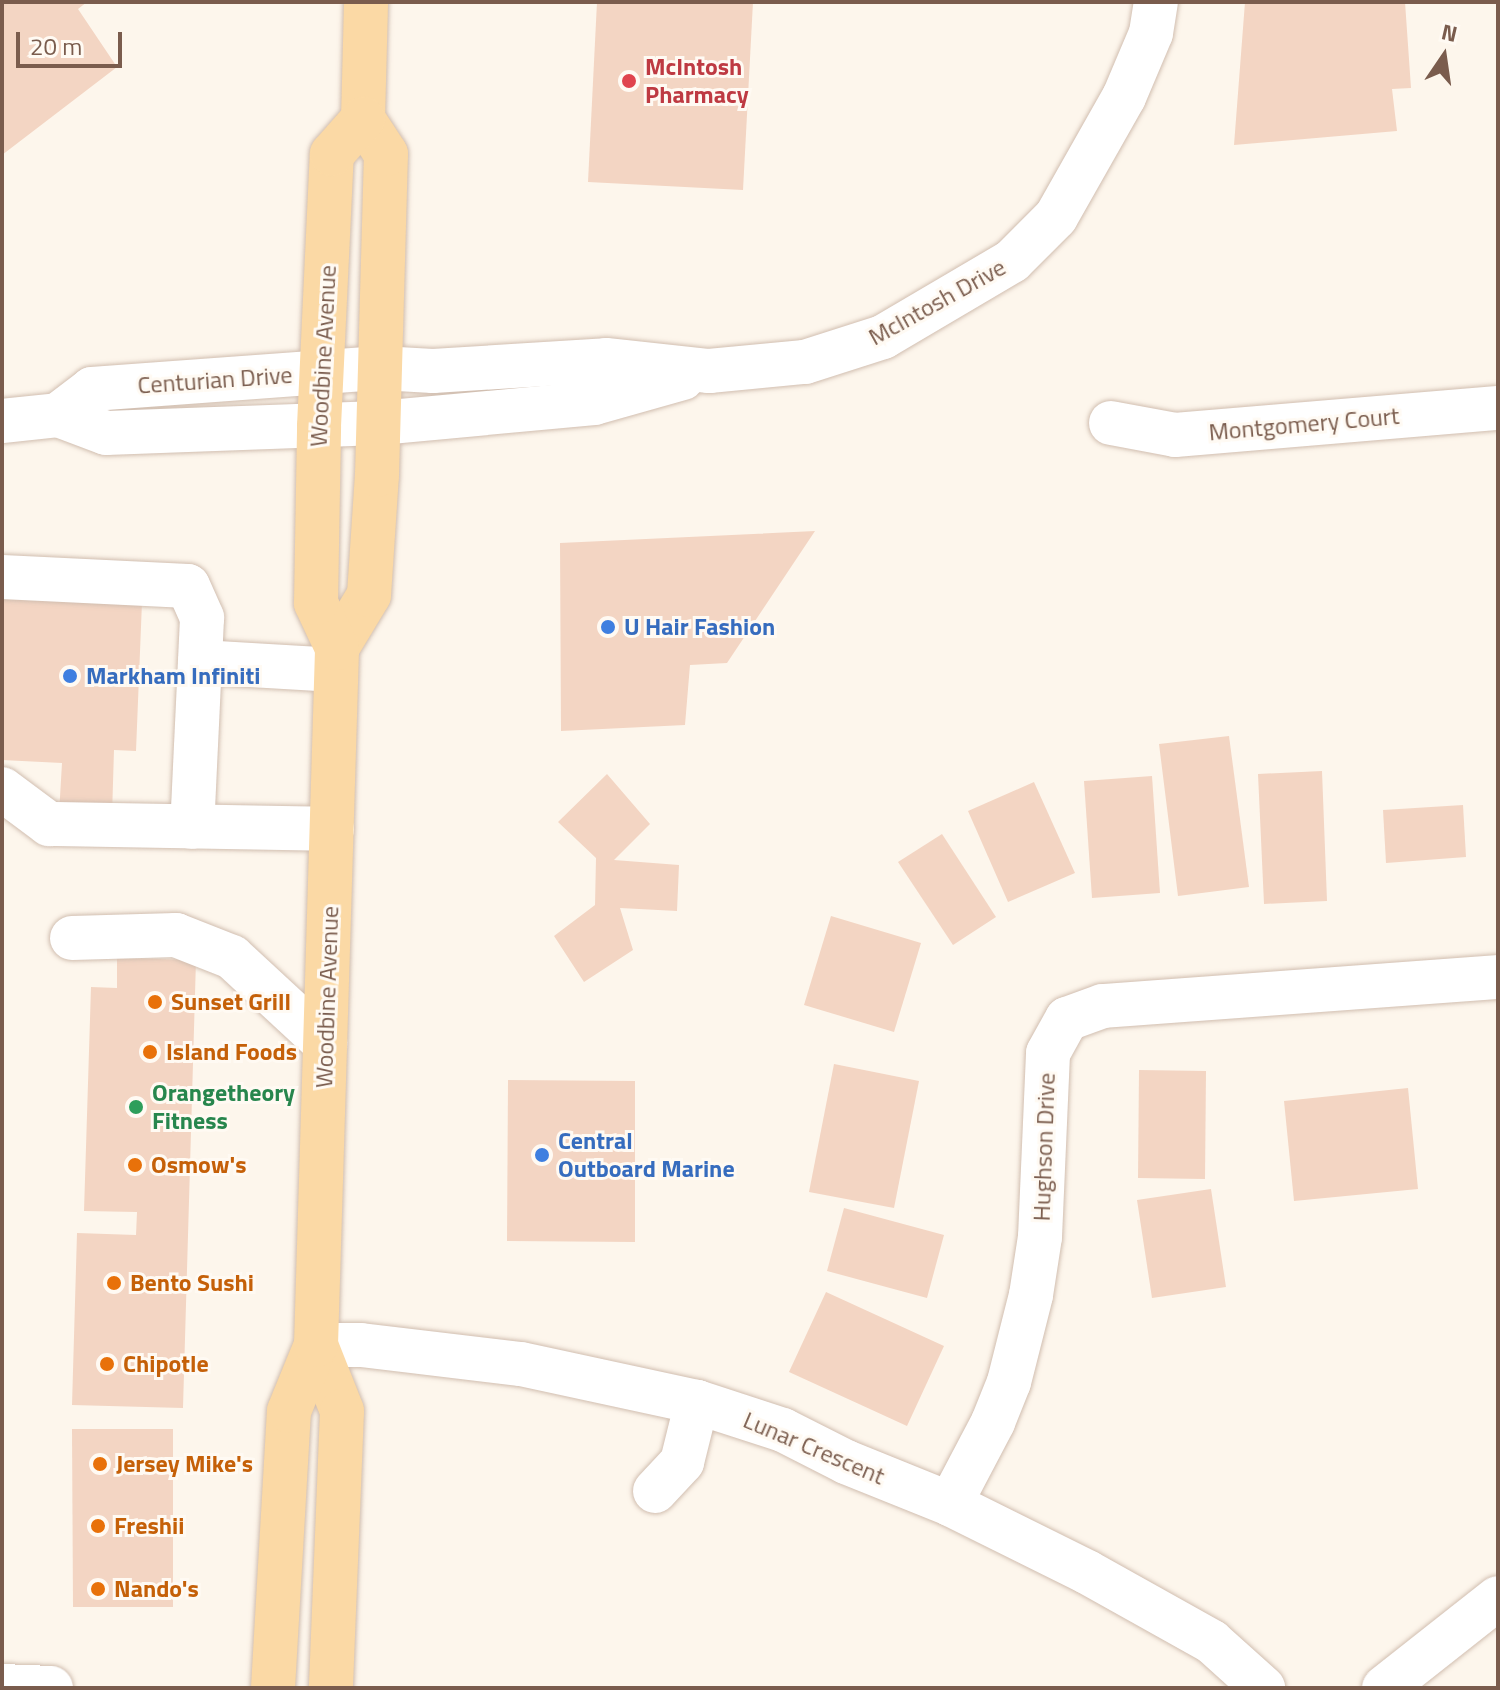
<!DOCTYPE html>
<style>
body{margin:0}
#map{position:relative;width:1500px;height:1690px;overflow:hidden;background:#fdf6ec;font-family:"Titillium Web",sans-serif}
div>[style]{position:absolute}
.building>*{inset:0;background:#f3d5c3}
.roads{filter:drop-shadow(0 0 2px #d1beb0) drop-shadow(0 0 2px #d1beb0)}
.minor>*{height:44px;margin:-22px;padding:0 22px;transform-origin:22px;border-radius:22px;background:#fff}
.major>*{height:44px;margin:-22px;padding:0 22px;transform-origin:22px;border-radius:22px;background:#fbd9a5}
.dots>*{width:22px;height:22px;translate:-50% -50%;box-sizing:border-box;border:4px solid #fffaf3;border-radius:50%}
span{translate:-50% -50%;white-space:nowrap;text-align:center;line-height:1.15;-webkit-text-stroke:6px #fffaf3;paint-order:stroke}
.health-label{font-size:24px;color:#be3a42;font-weight:700}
.left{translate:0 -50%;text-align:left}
.street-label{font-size:24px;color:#7a5c4d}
.shop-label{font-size:24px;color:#366cbe;font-weight:700}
.food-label{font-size:24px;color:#c56008;font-weight:700}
.leisure-label{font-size:24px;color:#27864d;font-weight:700}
.frame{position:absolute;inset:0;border:4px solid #7a5c4d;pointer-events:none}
.north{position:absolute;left:1404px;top:16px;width:80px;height:80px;-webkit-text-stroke:6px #fffaf3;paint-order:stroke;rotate:13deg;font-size:22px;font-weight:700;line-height:32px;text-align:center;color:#7a5c4d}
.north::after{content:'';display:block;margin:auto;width:28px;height:36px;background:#7a5c4d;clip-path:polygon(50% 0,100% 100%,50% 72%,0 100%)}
.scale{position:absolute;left:16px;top:32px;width:106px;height:36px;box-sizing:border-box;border:4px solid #7a5c4d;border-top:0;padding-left:10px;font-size:24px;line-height:28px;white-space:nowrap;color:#7a5c4d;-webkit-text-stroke:6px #fffaf3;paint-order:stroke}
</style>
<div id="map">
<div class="building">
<i style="clip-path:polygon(2px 2px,87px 2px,78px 9px,117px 67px,2px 155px)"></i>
<i style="clip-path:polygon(597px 2px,753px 2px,743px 190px,588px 182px)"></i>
<i style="clip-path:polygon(1245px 2px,1405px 2px,1411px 88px,1392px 89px,1397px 131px,1234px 145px)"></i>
<i style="clip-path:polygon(815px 531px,727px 663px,690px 665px,685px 725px,561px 731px,560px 543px)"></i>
<i style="clip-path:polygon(2px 595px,142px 602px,136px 751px,114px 750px,112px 816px,59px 814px,62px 763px,2px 760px)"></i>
<i style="clip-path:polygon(1229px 736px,1249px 887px,1178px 896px,1159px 744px)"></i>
<i style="clip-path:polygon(1322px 771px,1327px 901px,1264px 904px,1258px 774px)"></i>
<i style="clip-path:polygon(607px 774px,650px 824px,614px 860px,679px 865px,677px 911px,620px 908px,633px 950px,584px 982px,554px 936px,595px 905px,596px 858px,558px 822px)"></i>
<i style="clip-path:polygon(1152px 776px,1160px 893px,1092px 898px,1084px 781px)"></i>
<i style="clip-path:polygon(1034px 782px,1075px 873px,1008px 902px,968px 811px)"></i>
<i style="clip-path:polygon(1463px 805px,1466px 857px,1386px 863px,1383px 810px)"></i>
<i style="clip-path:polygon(942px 834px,996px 917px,953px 945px,898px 862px)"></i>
<i style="clip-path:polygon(831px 916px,921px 943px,894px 1032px,804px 1005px)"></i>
<i style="clip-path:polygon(117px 958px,196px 960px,183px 1408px,72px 1405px,77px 1233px,136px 1235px,137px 1212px,84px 1211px,91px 987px,117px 988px)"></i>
<i style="clip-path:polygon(834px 1064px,919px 1081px,894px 1208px,809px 1192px)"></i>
<i style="clip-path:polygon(1139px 1070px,1206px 1071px,1205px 1179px,1138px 1178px)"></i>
<i style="clip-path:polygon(508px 1080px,635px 1081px,635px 1242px,507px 1241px)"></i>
<i style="clip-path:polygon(1408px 1088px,1418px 1189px,1294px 1201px,1284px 1101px)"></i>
<i style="clip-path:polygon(1211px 1189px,1226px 1287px,1152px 1298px,1137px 1200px)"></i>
<i style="clip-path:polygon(844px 1208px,944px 1235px,927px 1298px,827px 1271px)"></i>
<i style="clip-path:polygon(826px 1292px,944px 1346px,907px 1426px,789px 1372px)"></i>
<i style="clip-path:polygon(72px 1429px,173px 1429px,173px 1607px,73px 1607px)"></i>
</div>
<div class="roads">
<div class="minor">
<i style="left:58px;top:415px;width:43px;rotate:-37.4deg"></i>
<i style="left:92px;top:389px;width:289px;rotate:-4.2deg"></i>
<i style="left:380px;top:368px;width:53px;rotate:3.2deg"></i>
<i style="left:433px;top:371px;width:173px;rotate:-3.6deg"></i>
<i style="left:606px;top:360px;width:104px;rotate:6.1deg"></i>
<i style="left:709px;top:371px;width:96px;rotate:-5.4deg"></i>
<i style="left:805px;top:362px;width:82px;rotate:-17.8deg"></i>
<i style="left:883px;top:337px;width:150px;rotate:-30.5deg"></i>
<i style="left:1012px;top:261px;width:62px;rotate:-45deg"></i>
<i style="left:1056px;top:217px;width:138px;rotate:-60.5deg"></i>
<i style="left:1124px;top:97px;width:69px;rotate:-67.1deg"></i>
<i style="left:1151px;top:33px;width:31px;rotate:-81deg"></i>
<i style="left:2px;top:421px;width:56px;rotate:-6.1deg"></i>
<i style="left:58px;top:415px;width:51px;rotate:20.6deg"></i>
<i style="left:106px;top:433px;width:273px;rotate:-2.1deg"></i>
<i style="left:379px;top:423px;width:216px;rotate:-5.3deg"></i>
<i style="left:594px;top:403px;width:92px;rotate:-15.7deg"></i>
<i style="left:1111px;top:423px;width:65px;rotate:10.6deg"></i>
<i style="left:1175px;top:435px;width:324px;rotate:-4.8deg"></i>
<i style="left:2px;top:577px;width:186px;rotate:2.8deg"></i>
<i style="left:188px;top:586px;width:35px;rotate:66deg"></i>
<i style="left:202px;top:618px;width:209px;rotate:92.7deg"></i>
<i style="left:200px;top:662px;width:136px;rotate:3.4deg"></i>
<i style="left:2px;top:789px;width:59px;rotate:36.7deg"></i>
<i style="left:49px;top:824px;width:283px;rotate:1deg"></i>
<i style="left:72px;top:938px;width:104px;rotate:-1.7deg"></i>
<i style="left:176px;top:935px;width:60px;rotate:21.4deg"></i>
<i style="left:232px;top:957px;width:127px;rotate:42.8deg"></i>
<i style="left:316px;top:1345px;width:45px"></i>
<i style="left:361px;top:1345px;width:161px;rotate:6.8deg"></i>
<i style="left:521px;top:1364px;width:180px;rotate:12.2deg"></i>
<i style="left:697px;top:1402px;width:90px;rotate:18deg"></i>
<i style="left:783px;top:1430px;width:71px;rotate:26.9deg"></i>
<i style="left:846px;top:1462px;width:112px;rotate:22deg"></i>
<i style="left:950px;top:1504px;width:153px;rotate:26.4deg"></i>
<i style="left:1087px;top:1572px;width:143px;rotate:29.2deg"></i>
<i style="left:1212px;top:1642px;width:69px;rotate:42deg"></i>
<i style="left:655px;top:1491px;width:40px;rotate:-47deg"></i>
<i style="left:682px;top:1462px;width:62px;rotate:-76deg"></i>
<i style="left:950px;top:1504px;width:93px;rotate:-62.3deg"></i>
<i style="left:993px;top:1422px;width:43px;rotate:-68.2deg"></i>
<i style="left:1009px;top:1382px;width:90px;rotate:-75.8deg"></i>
<i style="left:1031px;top:1295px;width:59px;rotate:-81.2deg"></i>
<i style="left:1040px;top:1237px;width:184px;rotate:-87.5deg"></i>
<i style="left:1048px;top:1053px;width:39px;rotate:-61deg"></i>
<i style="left:1067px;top:1019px;width:38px;rotate:-20deg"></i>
<i style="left:1103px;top:1006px;width:396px;rotate:-4.2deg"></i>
<i style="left:2px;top:1686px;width:49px;rotate:2.3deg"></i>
<i style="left:1384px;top:1688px;width:145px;rotate:-38.3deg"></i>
</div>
<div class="major">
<i style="left:337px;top:648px;width:62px;rotate:-58.9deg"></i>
<i style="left:369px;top:595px;width:120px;rotate:-86.2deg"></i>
<i style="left:377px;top:475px;width:321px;rotate:-88.4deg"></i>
<i style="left:386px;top:154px;width:42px;rotate:-123.3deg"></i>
<i style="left:363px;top:119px;width:117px;rotate:-88.5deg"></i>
<i style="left:316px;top:1345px;width:71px;rotate:68.5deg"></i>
<i style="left:342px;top:1411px;width:277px;rotate:92.3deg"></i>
<i style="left:273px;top:1688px;width:277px;rotate:-86.7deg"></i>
<i style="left:289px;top:1411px;width:71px;rotate:-67.8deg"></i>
<i style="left:316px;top:1345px;width:697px;rotate:-88.27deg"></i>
<i style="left:337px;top:648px;width:50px;rotate:-115deg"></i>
<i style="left:316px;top:603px;width:177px;rotate:-89deg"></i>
<i style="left:319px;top:426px;width:272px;rotate:-87.3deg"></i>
<i style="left:332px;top:154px;width:47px;rotate:-48.5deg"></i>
</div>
</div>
<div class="dots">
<i style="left:629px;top:81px;background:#e0444e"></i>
<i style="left:608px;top:627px;background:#3f7fe0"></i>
<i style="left:70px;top:676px;background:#3f7fe0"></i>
<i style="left:155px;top:1002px;background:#e8710a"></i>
<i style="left:150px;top:1052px;background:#e8710a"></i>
<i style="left:136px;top:1107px;background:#2e9e5b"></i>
<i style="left:542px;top:1155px;background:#3f7fe0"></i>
<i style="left:135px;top:1165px;background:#e8710a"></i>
<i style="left:114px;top:1283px;background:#e8710a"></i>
<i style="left:107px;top:1364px;background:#e8710a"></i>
<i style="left:100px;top:1464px;background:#e8710a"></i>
<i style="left:98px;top:1526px;background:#e8710a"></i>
<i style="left:98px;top:1589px;background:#e8710a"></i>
</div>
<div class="health-label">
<span class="left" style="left:645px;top:81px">McIntosh<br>Pharmacy</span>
</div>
<div class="street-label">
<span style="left:937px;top:302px;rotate:-29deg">McIntosh Drive</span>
<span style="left:323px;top:356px;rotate:-87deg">Woodbine Avenue</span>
<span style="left:215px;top:380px;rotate:-4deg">Centurian Drive</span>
<span style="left:1304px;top:424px;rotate:-5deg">Montgomery Court</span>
<span style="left:327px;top:997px;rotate:-88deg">Woodbine Avenue</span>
<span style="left:1044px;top:1147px;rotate:-88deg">Hughson Drive</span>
<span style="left:814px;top:1448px;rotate:23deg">Lunar Crescent</span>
</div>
<div class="shop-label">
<span class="left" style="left:624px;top:627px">U Hair Fashion</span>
<span class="left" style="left:86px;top:676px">Markham Infiniti</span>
<span class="left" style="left:558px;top:1155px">Central<br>Outboard Marine</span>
</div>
<div class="food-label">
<span class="left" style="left:171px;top:1002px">Sunset Grill</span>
<span class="left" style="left:166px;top:1052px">Island Foods</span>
<span class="left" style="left:151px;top:1165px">Osmow's</span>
<span class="left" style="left:130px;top:1283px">Bento Sushi</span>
<span class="left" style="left:123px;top:1364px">Chipotle</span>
<span class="left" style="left:116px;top:1464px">Jersey Mike's</span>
<span class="left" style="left:114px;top:1526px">Freshii</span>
<span class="left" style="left:114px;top:1589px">Nando's</span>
</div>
<div class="leisure-label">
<span class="left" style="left:152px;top:1107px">Orangetheory<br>Fitness</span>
</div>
<div class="frame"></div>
<div class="north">N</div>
<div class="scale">20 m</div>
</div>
